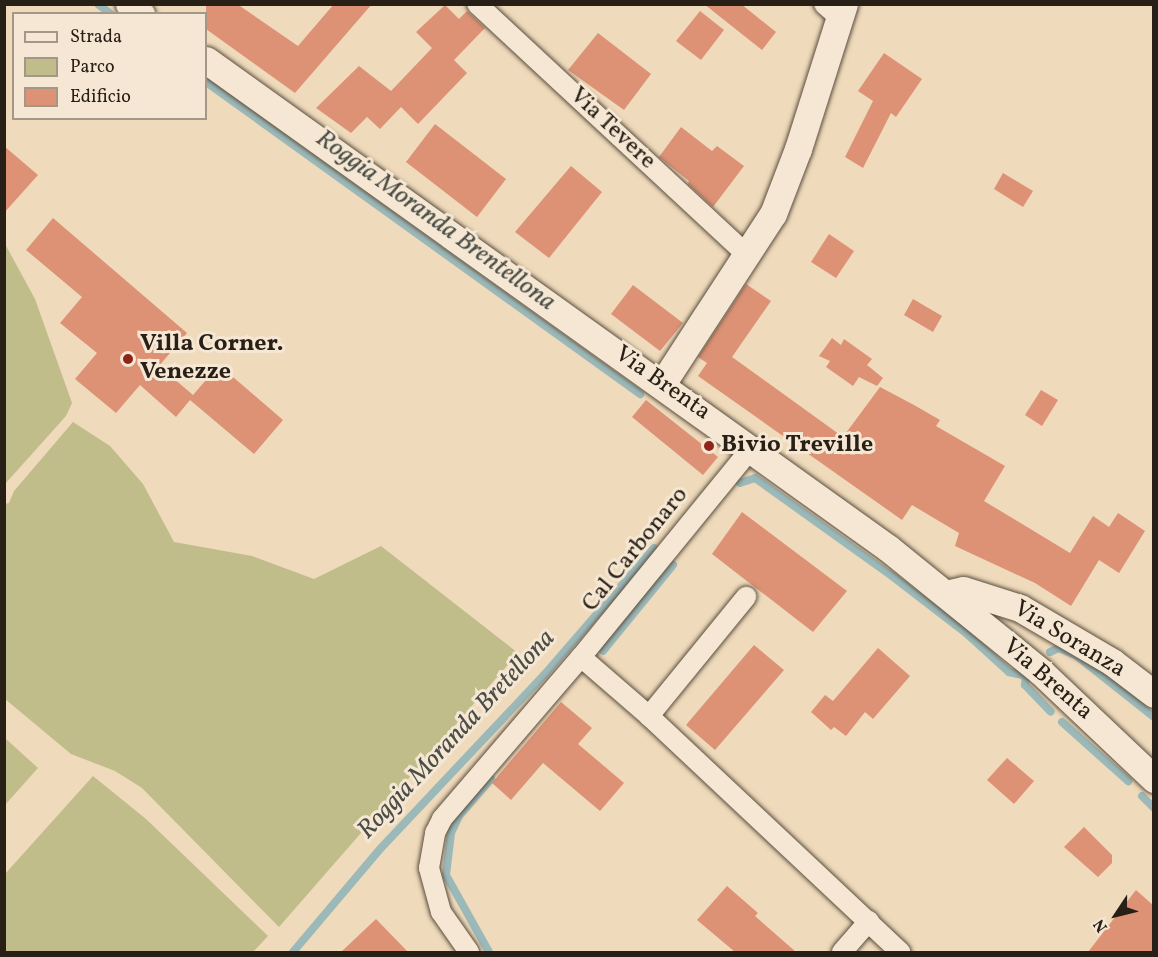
<!DOCTYPE html>
<style>
body{margin:0}
#map{position:relative;width:1158px;height:957px;overflow:hidden;background:#efdabb;font-family:Vollkorn,serif}
div>[style]{position:absolute}
.green>*{inset:0;background:#c1bd8b}
.stream>*{height:8px;margin:-4px;padding:0 4px;transform-origin:4px;border-radius:4px;background:#9cb9b9}
.building>*{inset:0;background:#dd9276}
.roads{filter:drop-shadow(0 0 2px #5a4e3f) drop-shadow(0 0 2px #5a4e3f)}
.street>*{height:20px;margin:-10px;padding:0 10px;transform-origin:10px;border-radius:10px;background:#f5e7d3}
.secondary>*{height:27px;margin:-13.5px;padding:0 13.5px;transform-origin:13.5px;border-radius:13.5px;background:#f5e7d3}
.dots>*{width:16px;height:16px;translate:-50% -50%;box-sizing:border-box;border:3px solid #f5e7d3;border-radius:50%}
span{translate:-50% -50%;white-space:nowrap;text-align:center;line-height:1.15;-webkit-text-stroke:6px #f5e7d3;paint-order:stroke}
.street-label{font-size:24px;color:#282016}
.poi-label{font-size:24px;color:#282016;font-weight:700}
.left{translate:0 -50%;text-align:left}
.water-label{font-size:26px;color:#4b4e47;font-style:italic}
.frame{position:absolute;inset:0;border:6px solid #282016;pointer-events:none}
.legend{position:absolute;left:12px;top:12px;width:195px;height:108px;box-sizing:border-box;background:#f5e7d3;border:2px solid #a39787;margin:0;padding:8px 10px;list-style:none;font-size:18px;color:#282016}
.legend li{display:flex;align-items:center;gap:12px;height:30px}
.legend b{width:30px;border:2px solid #a39787}
.north{position:absolute;left:1086px;top:885px;width:60px;height:60px;-webkit-text-stroke:4px #f5e7d3;paint-order:stroke;rotate:235deg;font-size:16px;font-weight:700;line-height:24px;text-align:center;color:#282016}
.north::after{content:'';display:block;margin:auto;width:21px;height:27px;background:#282016;clip-path:polygon(50% 0,100% 100%,50% 72%,0 100%)}
</style>
<div id="map">
<div class="green">
<i style="clip-path:polygon(4px 242px,35px 299px,72px 403px,66px 416px,5px 484px)"></i>
<i style="clip-path:polygon(73px 422px,110px 446px,143px 484px,174px 542px,252px 556px,314px 579px,381px 546px,518px 653px,279px 927px,142px 788px,115px 771px,71px 754px,5px 699px,5px 504px,9px 503px,14px 491px)"></i>
<i style="clip-path:polygon(5px 738px,38px 768px,5px 805px)"></i>
<i style="clip-path:polygon(93px 776px,146px 819px,268px 936px,253px 952px,5px 952px,5px 874px)"></i>
</div>
<div class="stream">
<i style="left:98px;top:4px;width:16px;rotate:38deg"></i>
<i style="left:206px;top:82px;width:535px;rotate:35.71deg"></i>
<i style="left:740px;top:483px;width:16px;rotate:-18deg"></i>
<i style="left:755px;top:478px;width:168px;rotate:35.6deg"></i>
<i style="left:892px;top:576px;width:93px;rotate:37.6deg"></i>
<i style="left:966px;top:633px;width:58px;rotate:42.2deg"></i>
<i style="left:1009px;top:672px;width:17px;rotate:13deg"></i>
<i style="left:1026px;top:676px;width:9px;rotate:96deg"></i>
<i style="left:1025px;top:685px;width:37px;rotate:46deg"></i>
<i style="left:603px;top:651px;width:111px;rotate:-50.9deg"></i>
<i style="left:1050px;top:652px;width:10px;rotate:-24deg"></i>
<i style="left:1059px;top:648px;width:20px;rotate:24deg"></i>
<i style="left:1077px;top:656px;width:98px;rotate:38.4deg"></i>
<i style="left:1062px;top:722px;width:89px;rotate:41.8deg"></i>
<i style="left:1142px;top:796px;width:17px;rotate:45deg"></i>
<i style="left:293px;top:952px;width:136px;rotate:-49.8deg"></i>
<i style="left:381px;top:848px;width:238px;rotate:-46.7deg"></i>
<i style="left:544px;top:675px;width:168px;rotate:-49.1deg"></i>
<i style="left:489px;top:952px;width:88px;rotate:-119.2deg"></i>
<i style="left:446px;top:875px;width:42px;rotate:-83.2deg"></i>
<i style="left:451px;top:833px;width:19px;rotate:-65deg"></i>
<i style="left:459px;top:816px;width:49px;rotate:-49.1deg"></i>
</div>
<div class="building">
<i style="clip-path:polygon(206px 4px,237px 4px,298px 46px,334px 4px,372px 4px,295px 93px,206px 29px)"></i>
<i style="clip-path:polygon(704px 4px,741px 4px,776px 32px,762px 50px)"></i>
<i style="clip-path:polygon(445px 5px,459px 19px,467px 11px,485px 28px,454px 60px,467px 73px,418px 124px,401px 107px,380px 129px,367px 117px,351px 133px,316px 108px,359px 66px,391px 91px,432px 48px,416px 32px)"></i>
<i style="clip-path:polygon(700px 11px,724px 30px,701px 60px,676px 41px)"></i>
<i style="clip-path:polygon(598px 33px,651px 74px,624px 110px,568px 70px)"></i>
<i style="clip-path:polygon(884px 53px,922px 79px,896px 117px,891px 113px,863px 168px,845px 157px,873px 101px,858px 91px)"></i>
<i style="clip-path:polygon(435px 124px,506px 179px,477px 217px,406px 162px)"></i>
<i style="clip-path:polygon(681px 127px,712px 151px,717px 146px,744px 166px,713px 207px,688px 184px,689px 181px,659px 157px)"></i>
<i style="clip-path:polygon(4px 146px,38px 175px,4px 213px)"></i>
<i style="clip-path:polygon(571px 166px,602px 192px,549px 258px,515px 232px)"></i>
<i style="clip-path:polygon(1003px 173px,1033px 191px,1023px 207px,994px 189px)"></i>
<i style="clip-path:polygon(53px 218px,187px 333px,159px 366px,193px 395px,219px 365px,283px 420px,254px 454px,190px 400px,176px 417px,140px 385px,116px 413px,75px 379px,97px 353px,60px 323px,82px 297px,26px 250px)"></i>
<i style="clip-path:polygon(829px 234px,854px 251px,836px 278px,811px 262px)"></i>
<i style="clip-path:polygon(746px 284px,771px 301px,732px 357px,843px 437px,880px 387px,914px 405px,940px 420px,936px 426px,1005px 466px,984px 501px,1070px 553px,1093px 516px,1109px 527px,1118px 513px,1145px 531px,1119px 573px,1099px 560px,1071px 606px,1035px 583px,955px 546px,959px 533px,912px 505px,902px 520px,698px 376px,707px 363px,698px 357px)"></i>
<i style="clip-path:polygon(633px 285px,683px 323px,660px 351px,611px 314px)"></i>
<i style="clip-path:polygon(913px 299px,942px 316px,933px 332px,904px 315px)"></i>
<i style="clip-path:polygon(832px 338px,841px 345px,844px 339px,872px 359px,867px 365px,883px 378px,877px 386px,859px 377px,853px 386px,826px 367px,830px 361px,819px 356px)"></i>
<i style="clip-path:polygon(1041px 390px,1058px 400px,1042px 426px,1025px 415px)"></i>
<i style="clip-path:polygon(646px 400px,718px 457px,703px 475px,632px 417px)"></i>
<i style="clip-path:polygon(742px 512px,847px 591px,813px 632px,712px 554px)"></i>
<i style="clip-path:polygon(754px 645px,784px 670px,715px 750px,686px 725px)"></i>
<i style="clip-path:polygon(878px 648px,910px 676px,873px 719px,865px 712px,846px 736px,834px 727px,831px 730px,811px 712px,825px 695px,833px 701px)"></i>
<i style="clip-path:polygon(561px 702px,592px 728px,578px 744px,624px 783px,600px 811px,543px 763px,511px 800px,492px 783px)"></i>
<i style="clip-path:polygon(1007px 758px,1034px 781px,1014px 804px,987px 780px)"></i>
<i style="clip-path:polygon(1084px 827px,1112px 855px,1112px 863px,1098px 877px,1064px 847px)"></i>
<i style="clip-path:polygon(727px 886px,758px 913px,755px 916px,796px 952px,735px 952px,697px 920px)"></i>
<i style="clip-path:polygon(1136px 890px,1154px 906px,1154px 952px,1088px 952px)"></i>
<i style="clip-path:polygon(376px 919px,408px 952px,341px 952px)"></i>
</div>
<div class="roads">
<div class="street">
<i style="left:477px;top:4px;width:367px;rotate:42.9deg"></i>
<i style="left:824px;top:4px;width:18px;rotate:41deg"></i>
<i style="left:581px;top:657px;width:90px;rotate:40.9deg"></i>
<i style="left:649px;top:716px;width:345px;rotate:43.2deg"></i>
<i style="left:649px;top:716px;width:154px;rotate:-50.8deg"></i>
<i style="left:469px;top:952px;width:49px;rotate:-125deg"></i>
<i style="left:441px;top:912px;width:46px;rotate:-105.3deg"></i>
<i style="left:429px;top:868px;width:36px;rotate:-80deg"></i>
<i style="left:435px;top:833px;width:16px;rotate:-63deg"></i>
<i style="left:442px;top:819px;width:213px;rotate:-49.4deg"></i>
<i style="left:581px;top:657px;width:271px;rotate:-50.8deg"></i>
<i style="left:842px;top:952px;width:41px;rotate:-48.9deg"></i>
</div>
<div class="secondary">
<i style="left:129px;top:4px;width:16px;rotate:40deg"></i>
<i style="left:206px;top:60px;width:839px;rotate:35.59deg"></i>
<i style="left:888px;top:548px;width:197px;rotate:39deg"></i>
<i style="left:1041px;top:672px;width:156px;rotate:43.4deg"></i>
<i style="left:662px;top:384px;width:203px;rotate:-56.9deg"></i>
<i style="left:773px;top:214px;width:70px;rotate:-69deg"></i>
<i style="left:798px;top:149px;width:152px;rotate:-72.4deg"></i>
<i style="left:946px;top:594px;width:17px;rotate:-13deg"></i>
<i style="left:963px;top:590px;width:60px;rotate:17.5deg"></i>
<i style="left:1020px;top:608px;width:107px;rotate:30.4deg"></i>
<i style="left:1112px;top:662px;width:53px;rotate:37.3deg"></i>
</div>
</div>
<div class="dots">
<i style="left:128px;top:359px;background:#8f2418"></i>
<i style="left:709px;top:446px;background:#8f2418"></i>
</div>
<div class="street-label">
<span style="left:612px;top:129px;rotate:43deg">Via Tevere</span>
<span style="left:662px;top:384px;rotate:35deg">Via Brenta</span>
<span style="left:636px;top:550px;rotate:-51deg">Cal Carbonaro</span>
<span style="left:1069px;top:640px;rotate:31deg">Via Soranza</span>
<span style="left:1047px;top:680px;rotate:41deg">Via Brenta</span>
</div>
<div class="poi-label">
<span class="left" style="left:140px;top:359px">Villa Corner.<br>Venezze</span>
<span class="left" style="left:721px;top:446px">Bivio Treville</span>
</div>
<div class="water-label">
<span style="left:435px;top:221px;rotate:36deg">Roggia Moranda Brentellona</span>
<span style="left:457px;top:735px;rotate:-47deg">Roggia Moranda Bretellona</span>
</div>
<div class="frame"></div>
<ul class="legend">
<li><b style="height:8px;background:#f5e7d3"></b>Strada</li>
<li><b style="height:16px;background:#c1bd8b"></b>Parco</li>
<li><b style="height:16px;background:#dd9276"></b>Edificio</li>
</ul>
<div class="north">N</div>
</div>
